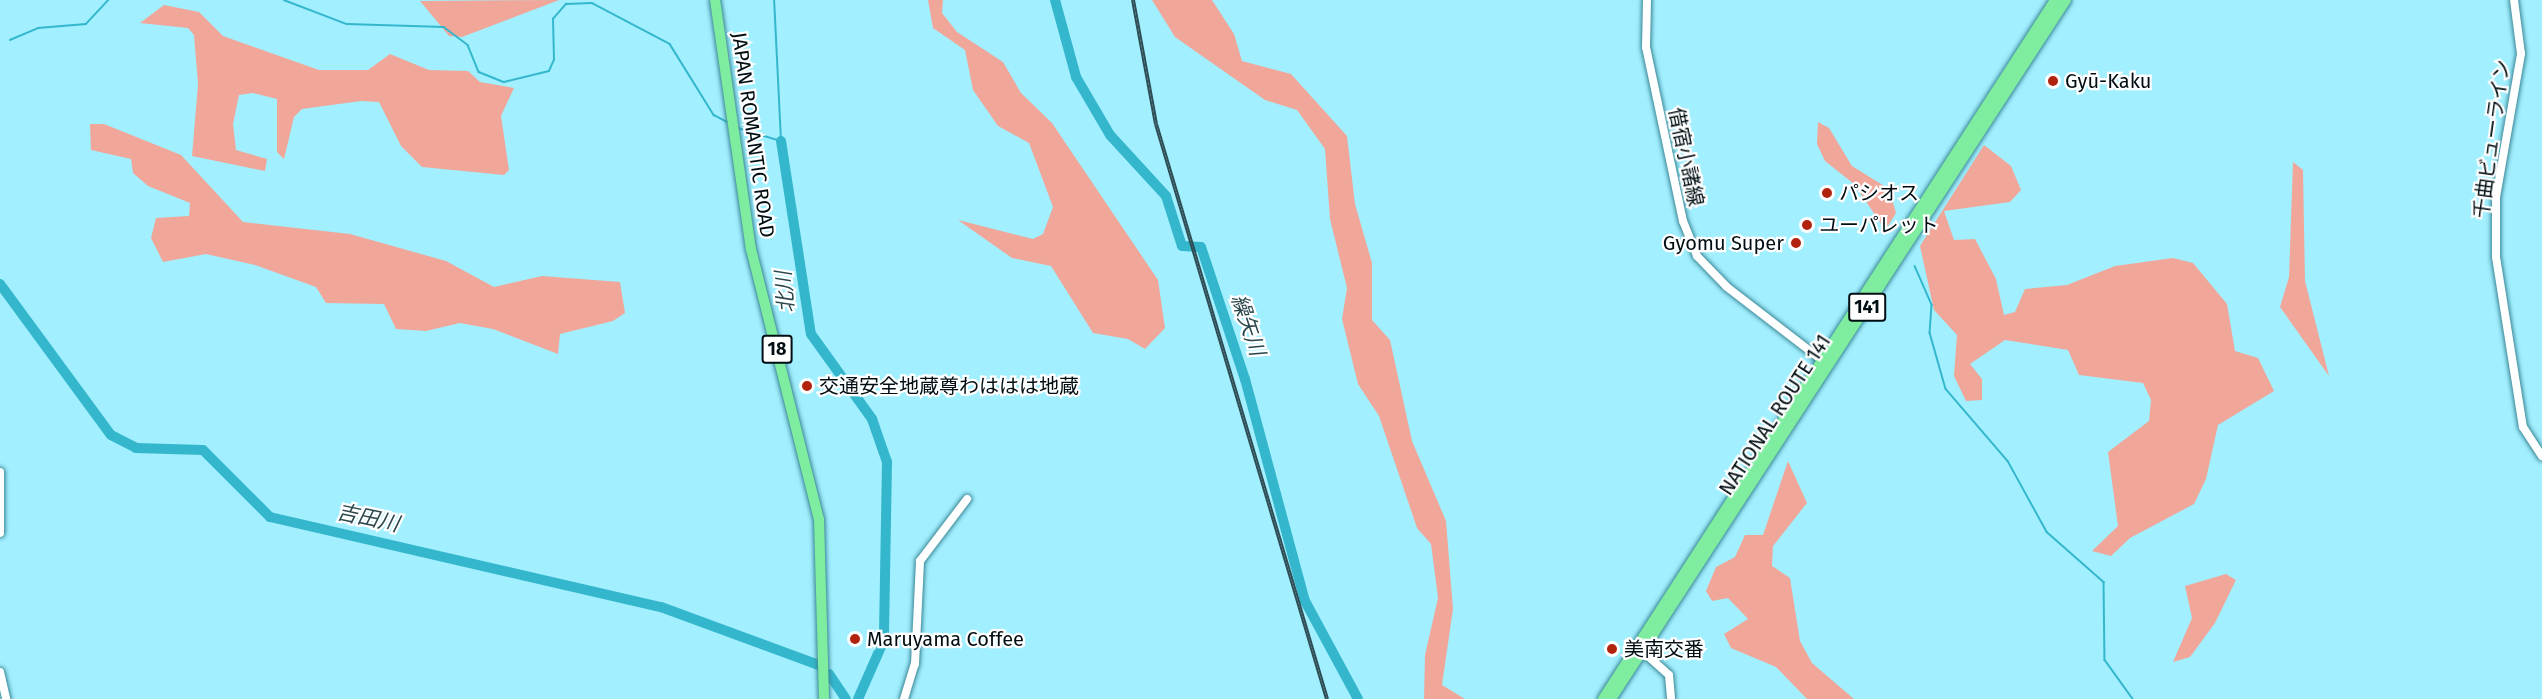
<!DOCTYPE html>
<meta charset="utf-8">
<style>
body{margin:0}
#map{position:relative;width:2542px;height:699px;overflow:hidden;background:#a2efff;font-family:"Fira Sans","Noto Sans JP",sans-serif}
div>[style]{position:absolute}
.green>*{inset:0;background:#f0a799}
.stream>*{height:1.5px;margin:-0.75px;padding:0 0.75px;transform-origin:0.75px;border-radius:0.75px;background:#34b7cd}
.river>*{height:10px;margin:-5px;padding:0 5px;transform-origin:5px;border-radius:5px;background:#34b7cd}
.roads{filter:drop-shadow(0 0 2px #3a8896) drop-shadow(0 0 2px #3a8896)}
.secondary>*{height:8px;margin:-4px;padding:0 4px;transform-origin:4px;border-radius:4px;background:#fff}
.highway>*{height:10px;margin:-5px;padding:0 5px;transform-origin:5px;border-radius:5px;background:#7fed9f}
.rail>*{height:4px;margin-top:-2px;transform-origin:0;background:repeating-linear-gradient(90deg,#fff 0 4.5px,#2e4d55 0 9px);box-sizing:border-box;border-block:2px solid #2e4d55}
.dots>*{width:16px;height:16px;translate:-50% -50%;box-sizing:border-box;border:3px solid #fff;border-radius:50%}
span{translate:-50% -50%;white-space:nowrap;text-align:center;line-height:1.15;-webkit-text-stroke:4.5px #fff;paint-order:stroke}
.shield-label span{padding:2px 4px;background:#fff;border:2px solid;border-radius:4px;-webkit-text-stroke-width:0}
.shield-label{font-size:18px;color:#000e13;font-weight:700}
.poi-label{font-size:20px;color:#000e13}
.left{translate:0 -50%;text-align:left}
.right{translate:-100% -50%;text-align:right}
.street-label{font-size:20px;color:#000e13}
.water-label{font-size:21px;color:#2c484d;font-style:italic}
</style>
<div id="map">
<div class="green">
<i style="clip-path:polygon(559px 0,462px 37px,449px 36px,420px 1px)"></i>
<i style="clip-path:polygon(928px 0,943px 0,942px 13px,957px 32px,1003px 62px,1021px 93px,1052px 123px,1158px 280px,1165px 328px,1145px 349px,1128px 339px,1093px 333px,1051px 266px,1012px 258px,958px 220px,1033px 239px,1043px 234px,1053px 207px,1029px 143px,998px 126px,973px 90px,965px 50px,933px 28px)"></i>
<i style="clip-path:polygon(1152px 0,1212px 0,1234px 34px,1242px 61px,1291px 74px,1347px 136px,1355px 204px,1372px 263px,1372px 320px,1390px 340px,1412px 441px,1446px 521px,1453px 609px,1442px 685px,1465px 699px,1424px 699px,1425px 655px,1438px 598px,1431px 544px,1417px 528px,1379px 416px,1358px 384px,1342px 319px,1347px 288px,1330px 219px,1325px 149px,1297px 110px,1265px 100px,1175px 37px)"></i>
<i style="clip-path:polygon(164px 5px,199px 12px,223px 36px,319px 70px,368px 70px,390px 54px,429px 70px,468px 71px,480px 82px,514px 88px,501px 116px,509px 170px,504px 175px,422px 167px,401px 146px,379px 102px,361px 101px,302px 109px,294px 117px,284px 159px,277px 152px,277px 99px,253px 93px,239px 95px,233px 124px,236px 150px,267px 159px,265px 171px,192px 156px,198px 84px,194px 35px,188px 28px,140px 23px)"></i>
<i style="clip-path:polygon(1818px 122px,1829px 128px,1852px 166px,1889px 189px,1896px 213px,1888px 226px,1884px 228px,1854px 184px,1825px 161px,1817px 144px)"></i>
<i style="clip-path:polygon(90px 124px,104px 124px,181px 155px,243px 222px,350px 234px,446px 261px,494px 287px,542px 276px,620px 282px,625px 313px,613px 321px,560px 334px,558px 354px,493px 329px,460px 323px,426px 331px,396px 329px,384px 304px,326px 303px,316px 287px,255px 265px,206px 254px,163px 262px,151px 238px,156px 218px,189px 216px,190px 203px,148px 186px,133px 173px,131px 159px,91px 150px)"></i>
<i style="clip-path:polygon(1984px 145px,2011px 166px,2021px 190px,2010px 202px,1944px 211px,1954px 240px,1975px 239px,1996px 279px,2004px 315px,2015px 312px,2025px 289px,2067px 285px,2115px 266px,2173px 258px,2193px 263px,2227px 304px,2235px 351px,2258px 358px,2274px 391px,2218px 425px,2206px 479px,2194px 504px,2130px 538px,2111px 556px,2092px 551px,2118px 526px,2108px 452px,2149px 421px,2151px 400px,2143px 383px,2079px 375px,2068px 350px,2005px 340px,1970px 364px,1982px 379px,1982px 400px,1966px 401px,1954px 376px,1957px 335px,1934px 310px,1920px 246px)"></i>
<i style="clip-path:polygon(2293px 162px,2303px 170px,2305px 281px,2329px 376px,2280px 307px,2289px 277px)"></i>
<i style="clip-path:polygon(1788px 461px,1807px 503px,1773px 546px,1772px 566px,1790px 578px,1800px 641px,1812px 663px,1854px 699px,1807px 699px,1776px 667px,1731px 648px,1724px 634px,1748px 619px,1728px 598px,1712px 601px,1706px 591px,1716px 567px,1735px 557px,1745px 535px,1763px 535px)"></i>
<i style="clip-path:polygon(2226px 574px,2236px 580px,2215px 623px,2190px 657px,2173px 662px,2192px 618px,2185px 586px)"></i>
</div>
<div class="stream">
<i style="left:284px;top:0;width:67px;rotate:20.9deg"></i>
<i style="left:347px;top:24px;width:97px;rotate:1.8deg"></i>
<i style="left:444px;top:27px;width:30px;rotate:37deg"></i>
<i style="left:468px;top:45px;width:29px;rotate:68deg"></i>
<i style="left:479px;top:72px;width:27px;rotate:22deg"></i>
<i style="left:504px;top:82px;width:46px;rotate:-13.7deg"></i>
<i style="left:549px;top:71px;width:12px;rotate:-66deg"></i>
<i style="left:554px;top:60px;width:41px;rotate:-91.4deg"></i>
<i style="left:553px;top:19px;width:20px;rotate:-49deg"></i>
<i style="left:566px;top:4px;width:26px;rotate:-2deg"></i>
<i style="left:592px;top:3px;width:88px;rotate:27.7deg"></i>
<i style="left:670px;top:44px;width:84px;rotate:58.2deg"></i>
<i style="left:714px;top:115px;width:17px;rotate:28deg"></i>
<i style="left:10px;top:40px;width:30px;rotate:-23deg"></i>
<i style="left:38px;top:28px;width:48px;rotate:-4.8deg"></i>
<i style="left:86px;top:24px;width:33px;rotate:-47deg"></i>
<i style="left:738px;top:128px;width:45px;rotate:16.8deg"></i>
<i style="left:781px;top:141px;width:141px;rotate:-92.8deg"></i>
<i style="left:1915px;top:266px;width:43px;rotate:66.4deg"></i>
<i style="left:1932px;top:305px;width:28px;rotate:94deg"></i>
<i style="left:1930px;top:333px;width:58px;rotate:74.1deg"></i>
<i style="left:1946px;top:389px;width:95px;rotate:49.3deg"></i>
<i style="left:2008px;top:461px;width:81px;rotate:61.2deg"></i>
<i style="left:2047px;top:532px;width:76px;rotate:41.3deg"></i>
<i style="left:2104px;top:582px;width:78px;rotate:89.3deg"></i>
<i style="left:2105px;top:660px;width:48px;rotate:54.3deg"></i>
</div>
<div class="river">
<i style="left:1055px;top:0;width:80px;rotate:74.7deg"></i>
<i style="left:1076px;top:77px;width:67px;rotate:59.6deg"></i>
<i style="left:1110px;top:135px;width:83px;rotate:47.4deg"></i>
<i style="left:1166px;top:196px;width:52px;rotate:72.3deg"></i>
<i style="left:1182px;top:246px;width:19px;rotate:3deg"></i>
<i style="left:1201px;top:247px;width:139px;rotate:71.6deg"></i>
<i style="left:1245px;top:379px;width:230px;rotate:74.9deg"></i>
<i style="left:1305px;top:601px;width:111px;rotate:61.6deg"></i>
<i style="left:781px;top:141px;width:195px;rotate:81.2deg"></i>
<i style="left:811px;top:334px;width:105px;rotate:54.3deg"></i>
<i style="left:872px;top:419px;width:46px;rotate:70.8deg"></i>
<i style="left:887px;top:462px;width:178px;rotate:91deg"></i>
<i style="left:884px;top:640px;width:64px;rotate:113.8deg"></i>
<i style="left:0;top:284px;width:187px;rotate:53.7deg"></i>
<i style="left:111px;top:435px;width:28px;rotate:27deg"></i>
<i style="left:136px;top:448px;width:67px;rotate:1.7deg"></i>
<i style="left:203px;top:450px;width:95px;rotate:45deg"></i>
<i style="left:270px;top:517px;width:401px;rotate:13deg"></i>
<i style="left:661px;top:607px;width:168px;rotate:20.2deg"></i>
<i style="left:829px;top:674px;width:30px;rotate:56deg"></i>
</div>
<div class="roads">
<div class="secondary">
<i style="left:1647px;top:0;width:47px;rotate:91.2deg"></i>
<i style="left:1646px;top:47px;width:178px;rotate:78deg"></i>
<i style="left:1683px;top:221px;width:38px;rotate:68deg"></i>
<i style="left:1697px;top:256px;width:43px;rotate:45.9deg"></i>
<i style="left:1727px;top:287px;width:126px;rotate:37.6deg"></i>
<i style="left:2514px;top:0;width:54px;rotate:82.6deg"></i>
<i style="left:2521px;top:54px;width:145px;rotate:99.9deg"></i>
<i style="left:2496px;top:197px;width:60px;rotate:90deg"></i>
<i style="left:2496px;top:257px;width:172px;rotate:81deg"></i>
<i style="left:2523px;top:427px;width:35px;rotate:57deg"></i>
<i style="left:0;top:472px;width:61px;rotate:90deg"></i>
<i style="left:1639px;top:648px;width:40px;rotate:42deg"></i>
<i style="left:1669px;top:675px;width:24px;rotate:85deg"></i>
<i style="left:0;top:672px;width:28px;rotate:77deg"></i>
<i style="left:904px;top:699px;width:37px;rotate:-73deg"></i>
<i style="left:915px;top:664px;width:103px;rotate:-87.2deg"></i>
<i style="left:920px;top:561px;width:78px;rotate:-52.8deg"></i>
</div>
<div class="highway">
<i style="left:715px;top:0;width:252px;rotate:81.8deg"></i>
<i style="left:751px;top:249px;width:278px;rotate:75.9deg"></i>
<i style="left:819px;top:519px;width:180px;rotate:88.4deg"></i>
<i style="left:1603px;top:699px;width:832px;rotate:-57.11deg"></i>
<i style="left:1611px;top:699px;width:834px;rotate:-56.94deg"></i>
</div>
</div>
<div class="rail">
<i style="left:1133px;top:0;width:126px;rotate:79.5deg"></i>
<i style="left:1156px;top:124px;width:600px;rotate:73.44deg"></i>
</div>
<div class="dots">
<i style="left:2053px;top:81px;background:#b1230d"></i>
<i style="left:1827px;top:193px;background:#b1230d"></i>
<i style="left:1807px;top:225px;background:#b1230d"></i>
<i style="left:1796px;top:243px;background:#b1230d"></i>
<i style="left:807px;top:386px;background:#b1230d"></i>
<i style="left:855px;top:639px;background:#b1230d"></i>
<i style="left:1612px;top:649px;background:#b1230d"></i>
</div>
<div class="shield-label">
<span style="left:1867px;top:307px">141</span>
<span style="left:777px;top:349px">18</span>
</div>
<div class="poi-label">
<span class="left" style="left:2065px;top:81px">Gyū-Kaku</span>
<span class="left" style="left:1839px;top:193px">パシオス</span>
<span class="left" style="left:1819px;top:225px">ユーパレット</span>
<span class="right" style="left:1784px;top:243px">Gyomu Super</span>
<span class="left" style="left:819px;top:386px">交通安全地蔵尊わははは地蔵</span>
<span class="left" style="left:867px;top:639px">Maruyama Coffee</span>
<span class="left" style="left:1624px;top:649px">美南交番</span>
</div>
<div class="street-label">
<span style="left:753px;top:135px;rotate:82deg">JAPAN ROMANTIC ROAD</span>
<span style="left:2492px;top:139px;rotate:-82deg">千曲ビューライン</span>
<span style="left:1686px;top:157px;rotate:78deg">借宿小諸線</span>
<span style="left:1775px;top:415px;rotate:-57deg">NATIONAL ROUTE 141</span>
</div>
<div class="water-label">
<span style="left:785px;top:292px;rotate:-95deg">北川</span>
<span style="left:1248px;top:325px;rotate:71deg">繰矢川</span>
<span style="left:368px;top:518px;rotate:12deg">吉田川</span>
</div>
</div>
